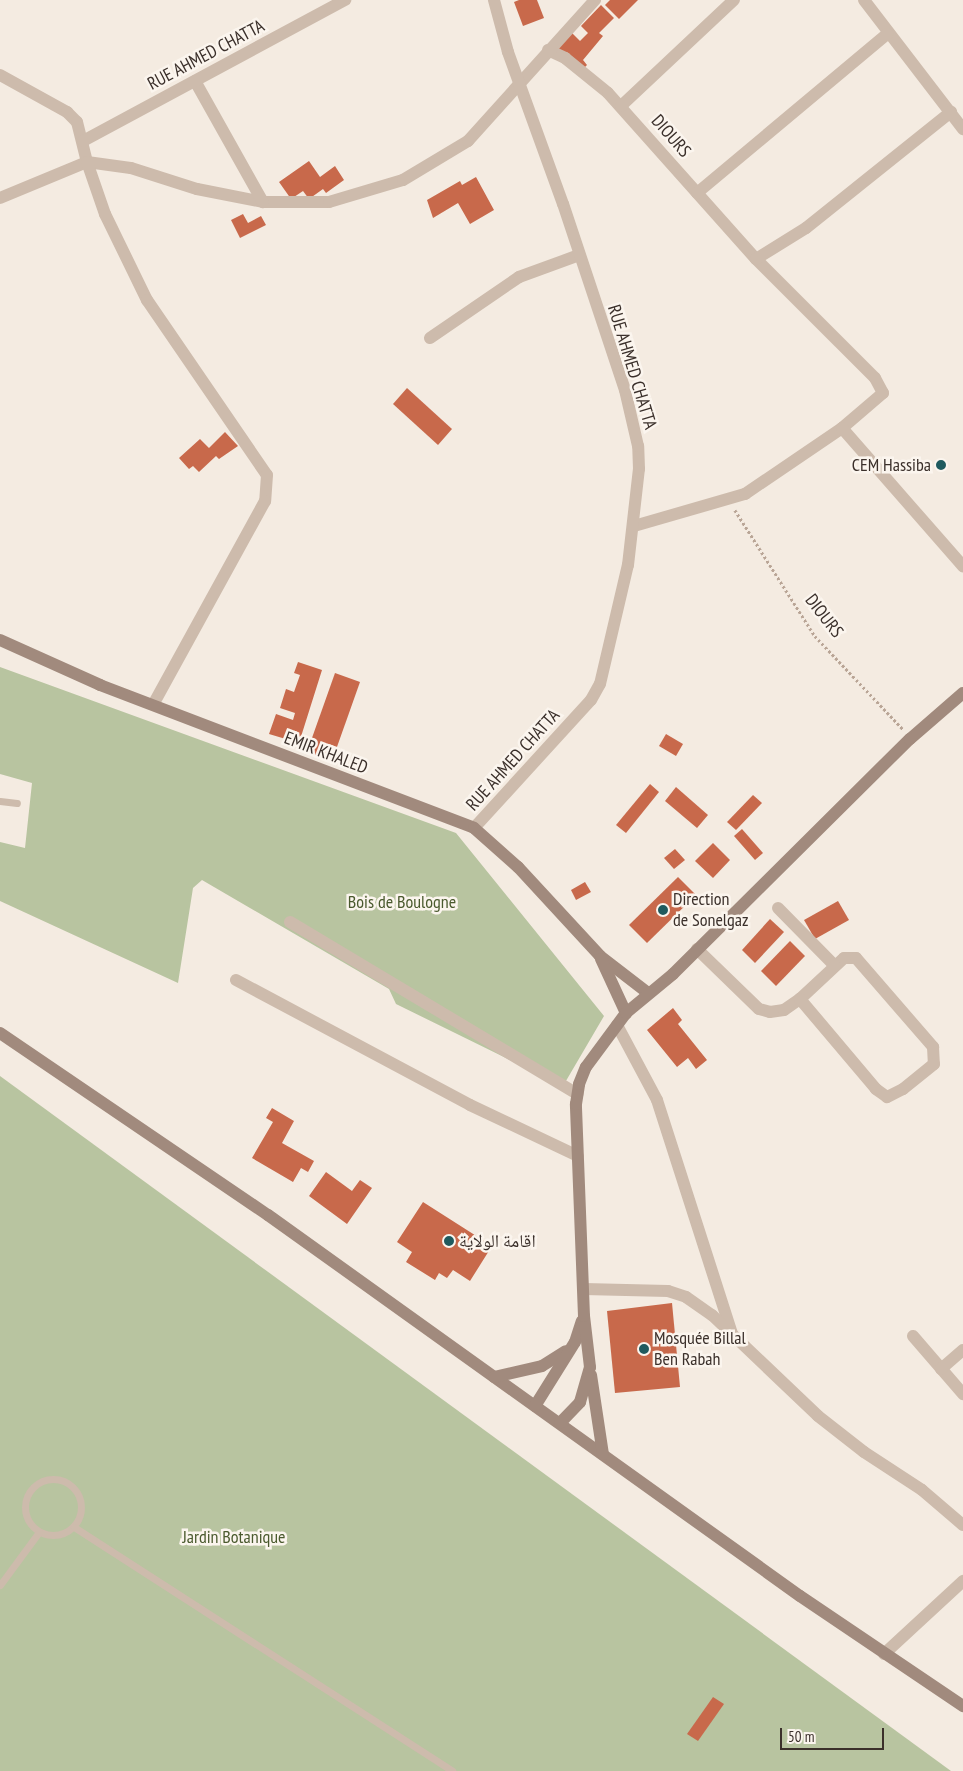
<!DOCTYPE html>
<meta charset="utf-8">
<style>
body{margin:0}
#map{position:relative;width:963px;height:1771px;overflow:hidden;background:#f4ebe1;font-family:"PT Sans Narrow","Noto Naskh Arabic",sans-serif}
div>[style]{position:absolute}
.green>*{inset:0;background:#b8c4a0}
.building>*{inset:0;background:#c8694b}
.path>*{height:2.5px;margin-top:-1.25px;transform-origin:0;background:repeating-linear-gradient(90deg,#b9a596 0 2.5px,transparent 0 5px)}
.lane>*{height:7px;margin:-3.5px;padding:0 3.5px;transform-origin:3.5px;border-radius:3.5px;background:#cdbbac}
.lane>.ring{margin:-3.5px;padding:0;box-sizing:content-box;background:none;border:7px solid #cdbbac;border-radius:50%}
.street>*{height:12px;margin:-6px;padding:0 6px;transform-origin:6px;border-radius:6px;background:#cdbbac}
.secondary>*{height:12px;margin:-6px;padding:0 6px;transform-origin:6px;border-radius:6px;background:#a18a7d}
.dots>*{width:14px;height:14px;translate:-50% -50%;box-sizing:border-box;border:2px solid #fbf5ee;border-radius:50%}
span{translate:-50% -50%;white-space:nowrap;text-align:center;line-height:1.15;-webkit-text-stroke:5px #fbf5ee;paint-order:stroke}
.street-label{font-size:18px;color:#3b302b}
.poi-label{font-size:18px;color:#3b302b}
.right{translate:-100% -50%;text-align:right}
.left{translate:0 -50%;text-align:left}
.park-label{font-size:18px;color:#4a5a2e}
.scale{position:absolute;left:780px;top:1728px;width:104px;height:22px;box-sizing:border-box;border:2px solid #3b302b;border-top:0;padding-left:6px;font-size:15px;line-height:18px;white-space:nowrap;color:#3b302b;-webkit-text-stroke:4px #fbf5ee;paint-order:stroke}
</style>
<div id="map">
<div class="green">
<i style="clip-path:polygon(0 667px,456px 833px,604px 1016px,563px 1086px,396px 1004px,389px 989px,202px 880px,193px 888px,178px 983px,0 901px,0 842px,25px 848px,32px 783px,0 774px)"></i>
<i style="clip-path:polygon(0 1076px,951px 1771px,0 1771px)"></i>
</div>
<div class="building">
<i style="clip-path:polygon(519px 0,537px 0,544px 18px,523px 26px,514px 2px)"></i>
<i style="clip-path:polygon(610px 0,638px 0,619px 19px,605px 5px)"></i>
<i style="clip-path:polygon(601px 5px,614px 18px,599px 33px,603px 36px,583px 60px,587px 65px,578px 74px,552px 53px,572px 33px,580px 41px,588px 33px,581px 26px)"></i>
<i style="clip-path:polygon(309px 161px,320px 177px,335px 166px,344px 180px,326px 193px,323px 189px,309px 199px,303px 191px,291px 199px,279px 182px)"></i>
<i style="clip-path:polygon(476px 177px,494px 210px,470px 224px,458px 203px,433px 218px,427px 200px,460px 181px,462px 185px)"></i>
<i style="clip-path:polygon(243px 214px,248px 223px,261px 216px,266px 225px,240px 238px,231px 220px)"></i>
<i style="clip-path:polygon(407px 388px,452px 429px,438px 445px,393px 404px)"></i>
<i style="clip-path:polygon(225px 432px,238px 446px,219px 459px,216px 456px,199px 472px,193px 466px,189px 469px,179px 458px,200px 439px,209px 448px)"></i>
<i style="clip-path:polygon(298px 662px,322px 670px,299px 743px,269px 734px,276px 714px,293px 720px,295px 713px,280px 708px,286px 689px,294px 692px,300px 675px,294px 673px)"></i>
<i style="clip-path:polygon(335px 673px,360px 682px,332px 761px,307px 752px)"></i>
<i style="clip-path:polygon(666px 734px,683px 744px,676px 756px,659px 746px)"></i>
<i style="clip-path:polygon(650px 784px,659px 792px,626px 833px,616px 825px)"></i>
<i style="clip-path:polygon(676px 787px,708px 815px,697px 828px,665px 801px)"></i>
<i style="clip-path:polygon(753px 795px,762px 803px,736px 830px,727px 822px)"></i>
<i style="clip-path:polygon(742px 829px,763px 853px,755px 860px,734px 836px)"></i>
<i style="clip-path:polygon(713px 843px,730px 860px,713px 878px,695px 861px)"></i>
<i style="clip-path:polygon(675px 849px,685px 860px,674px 869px,664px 858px)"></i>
<i style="clip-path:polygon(678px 877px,696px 895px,647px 943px,629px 925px)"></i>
<i style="clip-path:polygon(585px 882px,591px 892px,576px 900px,571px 890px)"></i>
<i style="clip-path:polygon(838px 901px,849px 920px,815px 939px,804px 920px)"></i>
<i style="clip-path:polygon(770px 919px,784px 932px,755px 963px,742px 950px)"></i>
<i style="clip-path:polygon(790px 941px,805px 956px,776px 986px,761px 971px)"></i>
<i style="clip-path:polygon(673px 1008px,682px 1020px,678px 1024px,707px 1060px,696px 1069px,688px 1058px,677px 1067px,647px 1030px)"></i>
<i style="clip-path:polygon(272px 1108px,294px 1121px,282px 1143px,314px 1161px,308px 1172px,301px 1168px,293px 1182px,252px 1158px,273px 1122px,266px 1118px)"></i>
<i style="clip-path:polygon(326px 1172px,352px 1191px,360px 1180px,372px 1188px,347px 1224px,309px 1196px)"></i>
<i style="clip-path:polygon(423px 1202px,492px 1246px,470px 1281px,453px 1270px,447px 1278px,439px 1273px,435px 1280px,406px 1262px,412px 1252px,397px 1242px)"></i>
<i style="clip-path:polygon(672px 1303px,680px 1387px,615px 1393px,607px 1311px)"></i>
<i style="clip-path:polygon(713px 1697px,724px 1704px,698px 1741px,687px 1734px)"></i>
</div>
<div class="path">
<i style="left:735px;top:510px;width:149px;rotate:57.6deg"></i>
<i style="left:815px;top:636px;width:128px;rotate:46.6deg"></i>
</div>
<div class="lane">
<i style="left:0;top:801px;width:17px;rotate:7deg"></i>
<i class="ring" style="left:25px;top:1479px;width:49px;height:49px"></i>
<i style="left:74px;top:1527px;width:450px;rotate:32.8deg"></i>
<i style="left:0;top:1585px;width:66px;rotate:-53.7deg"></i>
</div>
<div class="street">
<i style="left:864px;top:0;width:163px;rotate:52.5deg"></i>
<i style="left:548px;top:50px;width:19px;rotate:25deg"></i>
<i style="left:565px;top:58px;width:55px;rotate:39.1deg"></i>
<i style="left:608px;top:93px;width:222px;rotate:48.3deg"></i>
<i style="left:756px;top:259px;width:168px;rotate:45deg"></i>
<i style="left:875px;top:378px;width:17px;rotate:62deg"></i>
<i style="left:883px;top:393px;width:54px;rotate:139.5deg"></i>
<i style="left:0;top:75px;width:77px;rotate:28.9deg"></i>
<i style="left:67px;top:112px;width:14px;rotate:45deg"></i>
<i style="left:77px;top:122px;width:41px;rotate:76deg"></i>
<i style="left:87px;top:162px;width:44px;rotate:7.8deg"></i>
<i style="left:131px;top:168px;width:69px;rotate:17.7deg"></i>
<i style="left:197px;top:189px;width:67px;rotate:11.1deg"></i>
<i style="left:263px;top:202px;width:66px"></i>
<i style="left:329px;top:202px;width:77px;rotate:-16.6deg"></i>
<i style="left:403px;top:180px;width:76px;rotate:-31deg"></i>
<i style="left:468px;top:141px;width:190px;rotate:-48deg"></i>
<i style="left:195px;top:81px;width:139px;rotate:60.7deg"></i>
<i style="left:621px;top:106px;width:155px;rotate:-43.2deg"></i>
<i style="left:83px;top:141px;width:298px;rotate:-28.3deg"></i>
<i style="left:697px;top:193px;width:248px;rotate:-39.9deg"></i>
<i style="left:0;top:198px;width:94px;rotate:-22.5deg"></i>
<i style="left:87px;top:162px;width:55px;rotate:70.9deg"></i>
<i style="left:105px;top:214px;width:96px;rotate:64deg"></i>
<i style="left:147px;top:300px;width:212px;rotate:55.6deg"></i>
<i style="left:267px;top:475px;width:26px;rotate:94deg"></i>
<i style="left:265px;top:501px;width:230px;rotate:118.8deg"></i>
<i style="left:756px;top:259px;width:59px;rotate:-31.8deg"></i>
<i style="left:806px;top:228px;width:186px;rotate:-38.7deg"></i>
<i style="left:430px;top:338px;width:108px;rotate:-34.4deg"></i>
<i style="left:519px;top:277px;width:64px;rotate:-20.1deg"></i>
<i style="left:634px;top:526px;width:116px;rotate:-16.1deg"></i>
<i style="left:745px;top:494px;width:117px;rotate:-34.2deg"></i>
<i style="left:842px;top:428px;width:184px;rotate:48.8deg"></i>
<i style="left:474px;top:828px;width:173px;rotate:-47.6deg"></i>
<i style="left:591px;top:700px;width:18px;rotate:-61deg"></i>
<i style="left:600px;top:684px;width:122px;rotate:-76.8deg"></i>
<i style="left:628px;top:565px;width:97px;rotate:-83.5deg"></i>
<i style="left:639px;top:469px;width:23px;rotate:-92deg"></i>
<i style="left:638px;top:446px;width:57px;rotate:-103.1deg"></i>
<i style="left:625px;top:390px;width:196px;rotate:-108.4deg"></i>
<i style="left:563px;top:204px;width:162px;rotate:-109.9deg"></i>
<i style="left:508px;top:52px;width:54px;rotate:-105.1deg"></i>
<i style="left:778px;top:908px;width:81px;rotate:45.5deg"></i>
<i style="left:290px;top:922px;width:335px;rotate:30.9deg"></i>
<i style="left:697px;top:949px;width:86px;rotate:44.1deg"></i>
<i style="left:759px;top:1009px;width:11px;rotate:15deg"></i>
<i style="left:770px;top:1012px;width:14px;rotate:-8deg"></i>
<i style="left:784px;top:1010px;width:19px;rotate:-35deg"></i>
<i style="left:800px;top:999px;width:60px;rotate:-43deg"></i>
<i style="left:844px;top:958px;width:12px"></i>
<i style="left:856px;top:958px;width:118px;rotate:49.1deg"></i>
<i style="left:933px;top:1047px;width:17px;rotate:87deg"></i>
<i style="left:934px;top:1064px;width:40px;rotate:141deg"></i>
<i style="left:903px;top:1089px;width:18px;rotate:153deg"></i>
<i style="left:887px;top:1097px;width:14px;rotate:-144deg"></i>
<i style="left:876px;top:1089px;width:118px;rotate:-130.2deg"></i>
<i style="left:236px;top:980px;width:265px;rotate:28.1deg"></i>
<i style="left:470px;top:1105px;width:119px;rotate:25.3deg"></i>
<i style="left:617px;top:1025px;width:85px;rotate:61.9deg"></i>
<i style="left:657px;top:1100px;width:246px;rotate:72.2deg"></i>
<i style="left:584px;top:1289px;width:84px;rotate:1.4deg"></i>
<i style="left:668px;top:1291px;width:19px;rotate:18deg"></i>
<i style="left:686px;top:1297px;width:32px;rotate:35deg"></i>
<i style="left:712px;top:1315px;width:146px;rotate:43.6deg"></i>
<i style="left:818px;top:1416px;width:58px;rotate:38deg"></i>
<i style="left:864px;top:1452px;width:69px;rotate:33.2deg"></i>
<i style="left:922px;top:1490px;width:54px;rotate:40.5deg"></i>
<i style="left:913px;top:1336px;width:77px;rotate:49.2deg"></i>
<i style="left:941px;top:1369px;width:29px;rotate:-41deg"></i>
<i style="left:884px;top:1654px;width:108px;rotate:-42.7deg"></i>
</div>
<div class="secondary">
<i style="left:0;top:640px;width:110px;rotate:24.2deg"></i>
<i style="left:100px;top:685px;width:400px;rotate:20.9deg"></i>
<i style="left:474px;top:828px;width:59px;rotate:41.6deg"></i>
<i style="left:518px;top:867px;width:121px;rotate:47.3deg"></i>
<i style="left:600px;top:956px;width:61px;rotate:37.6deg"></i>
<i style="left:601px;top:959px;width:60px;rotate:65.2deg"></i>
<i style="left:0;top:1033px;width:324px;rotate:34.2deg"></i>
<i style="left:268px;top:1215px;width:654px;rotate:35.61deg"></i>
<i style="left:800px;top:1596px;width:197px;rotate:34deg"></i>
<i style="left:591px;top:1375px;width:80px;rotate:81.4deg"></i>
<i style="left:494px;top:1377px;width:49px;rotate:-12.9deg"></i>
<i style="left:542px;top:1366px;width:28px;rotate:-32deg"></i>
<i style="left:535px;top:1406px;width:75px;rotate:-58deg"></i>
<i style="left:575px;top:1342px;width:22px;rotate:-72deg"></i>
<i style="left:560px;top:1423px;width:29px;rotate:-46deg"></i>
<i style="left:580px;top:1402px;width:36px;rotate:-74deg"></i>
<i style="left:590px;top:1367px;width:51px;rotate:-96.7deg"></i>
<i style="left:584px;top:1316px;width:212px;rotate:-92.2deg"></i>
<i style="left:576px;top:1104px;width:20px;rotate:-81deg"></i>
<i style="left:579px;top:1084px;width:18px;rotate:-68deg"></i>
<i style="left:586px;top:1067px;width:67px;rotate:-53.5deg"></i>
<i style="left:626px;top:1013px;width:61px;rotate:-39.7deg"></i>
<i style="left:673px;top:974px;width:334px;rotate:-44.8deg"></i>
<i style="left:910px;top:739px;width:70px;rotate:-41deg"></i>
</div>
<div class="dots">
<i style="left:941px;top:465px;background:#1f5a5e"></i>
<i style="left:663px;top:910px;background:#1f5a5e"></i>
<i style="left:449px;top:1241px;background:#1f5a5e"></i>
<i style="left:644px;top:1349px;background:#1f5a5e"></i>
</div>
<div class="street-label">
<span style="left:206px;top:55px;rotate:-28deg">RUE AHMED CHATTA</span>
<span style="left:671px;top:136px;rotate:49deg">DIOURS</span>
<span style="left:632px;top:367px;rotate:73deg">RUE AHMED CHATTA</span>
<span style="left:824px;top:616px;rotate:52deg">DIOURS</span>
<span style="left:326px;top:753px;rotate:21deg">EMIR KHALED</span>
<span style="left:513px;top:760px;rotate:-48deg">RUE AHMED CHATTA</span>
</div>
<div class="poi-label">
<span class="right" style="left:931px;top:465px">CEM Hassiba</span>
<span class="left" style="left:673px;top:910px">Direction<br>de Sonelgaz</span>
<span class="left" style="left:459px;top:1241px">اقامة الولاية</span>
<span class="left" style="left:654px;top:1349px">Mosquée Billal<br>Ben Rabah</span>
</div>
<div class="park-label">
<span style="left:402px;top:902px">Bois de Boulogne</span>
<span style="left:234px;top:1537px">Jardin Botanique</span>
</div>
<div class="scale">50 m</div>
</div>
